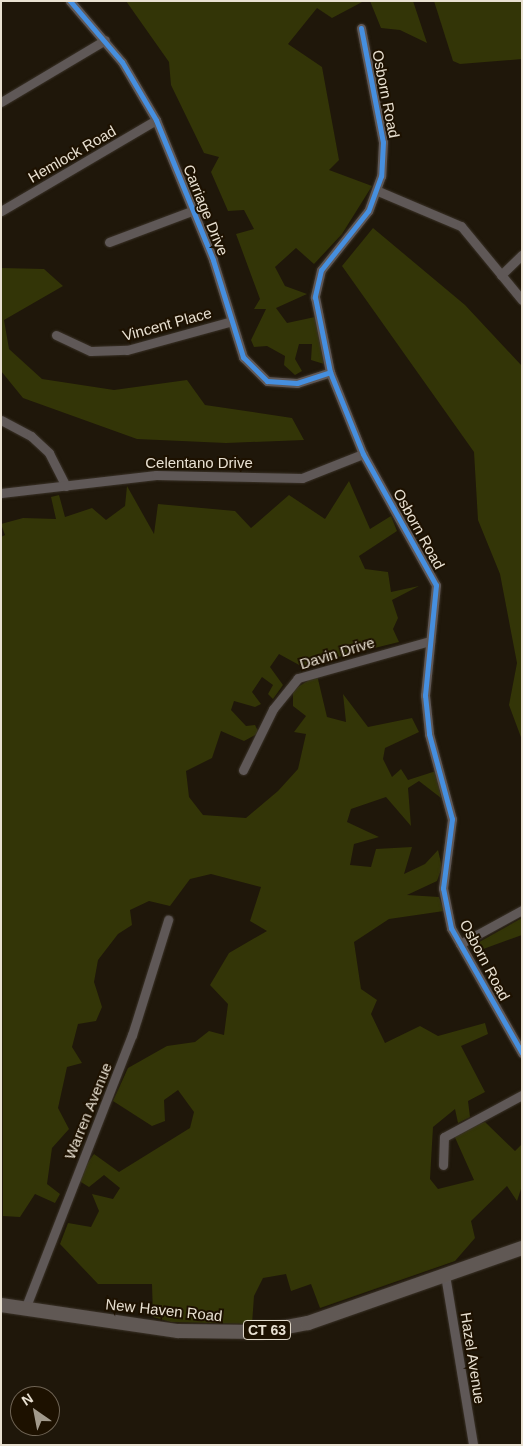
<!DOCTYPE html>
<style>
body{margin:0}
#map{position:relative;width:523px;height:1446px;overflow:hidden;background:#1f170a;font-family:Helvetica,sans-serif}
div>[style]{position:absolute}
.green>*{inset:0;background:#333507}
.roads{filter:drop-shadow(0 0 1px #3a3228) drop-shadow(0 0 1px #3a3228)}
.minor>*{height:9px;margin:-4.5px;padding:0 4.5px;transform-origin:4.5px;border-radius:4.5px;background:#5f5857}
.primary>*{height:14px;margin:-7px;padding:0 7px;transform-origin:7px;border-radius:7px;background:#605854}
.cycleway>*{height:5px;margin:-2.5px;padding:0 2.5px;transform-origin:2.5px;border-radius:2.5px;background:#468fdf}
span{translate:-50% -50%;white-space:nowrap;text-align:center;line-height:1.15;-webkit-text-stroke:4px #1d1100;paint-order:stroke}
.shield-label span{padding:1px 4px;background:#1d1100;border:1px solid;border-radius:4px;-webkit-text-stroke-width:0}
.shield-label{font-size:14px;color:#e9e1d2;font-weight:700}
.street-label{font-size:15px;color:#e9e1d2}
.frame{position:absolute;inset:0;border:2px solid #e9e1d2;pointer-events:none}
.north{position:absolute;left:10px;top:1386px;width:50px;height:50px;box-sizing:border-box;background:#1d1100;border:1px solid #6f6454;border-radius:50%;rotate:327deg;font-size:14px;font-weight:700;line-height:20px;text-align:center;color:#e9e1d2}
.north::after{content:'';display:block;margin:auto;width:18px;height:22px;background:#a29a8c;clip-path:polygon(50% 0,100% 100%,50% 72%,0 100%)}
</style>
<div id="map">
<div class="green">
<i style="clip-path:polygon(126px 1px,364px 1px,332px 18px,317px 8px,288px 44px,322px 67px,339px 160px,329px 170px,372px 186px,342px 234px,314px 264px,296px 248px,275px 267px,285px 286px,307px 294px,276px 308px,287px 323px,315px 317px,324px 364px,311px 360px,312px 344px,299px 344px,295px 359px,302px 371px,295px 375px,284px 365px,285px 356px,267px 346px,254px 347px,251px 340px,266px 309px,254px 309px,260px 299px,236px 234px,254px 229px,244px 210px,228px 211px,211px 172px,219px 157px,204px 153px,171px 85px,169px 62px)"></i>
<i style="clip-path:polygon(370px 1px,413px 1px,427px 43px,400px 30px,381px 28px)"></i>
<i style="clip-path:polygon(434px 1px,522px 1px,522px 59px,460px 64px,453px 61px)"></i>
<i style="clip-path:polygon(373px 228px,465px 305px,522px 366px,522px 740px,509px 705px,517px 663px,500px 574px,478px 520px,474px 452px,342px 266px)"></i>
<i style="clip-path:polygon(1px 268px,44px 269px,63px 286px,4px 320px,9px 349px,42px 379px,114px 390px,187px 380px,205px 405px,292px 418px,304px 440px,226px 443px,137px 439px,23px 398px,1px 371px)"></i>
<i style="clip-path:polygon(349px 481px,370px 529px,391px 516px,397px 531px,359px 556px,365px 569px,388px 572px,391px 592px,419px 586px,392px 600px,398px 618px,393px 629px,399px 642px,301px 666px,279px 654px,270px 667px,283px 685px,273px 699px,268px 694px,273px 685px,262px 677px,252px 692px,261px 704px,255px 707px,234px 701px,231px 710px,246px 726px,255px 725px,259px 733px,244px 741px,221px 731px,212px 758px,186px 771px,189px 797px,203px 815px,246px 818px,278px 791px,298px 769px,306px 734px,294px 732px,306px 716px,293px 706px,293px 690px,317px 675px,327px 717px,346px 722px,343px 694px,368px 727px,412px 718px,419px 732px,385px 748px,383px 759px,392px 777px,401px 769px,408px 780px,436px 771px,441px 798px,419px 781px,408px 788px,411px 826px,386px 797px,351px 809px,347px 822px,379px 837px,354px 844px,350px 865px,371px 867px,376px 849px,412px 847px,404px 874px,425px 864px,438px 850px,442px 867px,437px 881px,407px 895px,439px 897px,444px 911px,389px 919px,354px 942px,361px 989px,377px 1000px,371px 1014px,385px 1043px,420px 1026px,438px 1036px,485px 1023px,488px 1034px,461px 1046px,485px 1092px,468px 1101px,470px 1117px,458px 1123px,455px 1109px,433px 1127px,430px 1179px,438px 1189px,474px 1180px,453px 1133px,485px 1122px,515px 1151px,522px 1144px,522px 1186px,517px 1201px,507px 1186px,471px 1221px,475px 1238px,455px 1261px,320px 1308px,311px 1284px,291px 1291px,286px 1274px,263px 1278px,254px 1296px,252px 1324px,171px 1322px,153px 1317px,152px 1284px,98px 1284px,60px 1244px,68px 1223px,91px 1227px,99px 1211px,92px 1194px,113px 1199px,120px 1188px,104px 1175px,89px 1187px,76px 1179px,94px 1154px,119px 1172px,190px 1128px,194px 1112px,178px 1090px,164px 1100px,165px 1121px,152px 1126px,113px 1101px,128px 1068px,167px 1046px,195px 1042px,209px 1031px,224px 1035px,228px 1004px,210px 985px,229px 953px,267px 931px,250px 921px,261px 887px,211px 874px,190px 879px,170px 906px,149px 901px,130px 910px,132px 925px,118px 934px,98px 960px,94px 982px,102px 1007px,96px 1021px,78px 1024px,72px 1047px,82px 1063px,67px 1067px,58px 1108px,69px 1129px,52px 1148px,47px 1184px,60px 1194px,55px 1203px,35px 1194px,20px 1217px,3px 1216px,1px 537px,5px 535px,1px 524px,23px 518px,56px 519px,51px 497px,59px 495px,65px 517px,92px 508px,106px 520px,125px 506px,127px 486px,154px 534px,158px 504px,235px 511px,251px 528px,289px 495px,325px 519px)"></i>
<i style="clip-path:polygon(522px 918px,522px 935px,475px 952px,472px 946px)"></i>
</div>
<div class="roads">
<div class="minor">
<i style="left:70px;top:1px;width:80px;rotate:49.6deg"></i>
<i style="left:122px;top:62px;width:67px;rotate:59.6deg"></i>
<i style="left:156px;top:120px;width:151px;rotate:67.8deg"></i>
<i style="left:213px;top:260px;width:102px;rotate:72.8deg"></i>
<i style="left:243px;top:357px;width:34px;rotate:45deg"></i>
<i style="left:267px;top:381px;width:30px;rotate:4deg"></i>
<i style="left:297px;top:383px;width:35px;rotate:-18deg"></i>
<i style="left:361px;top:28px;width:116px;rotate:79.1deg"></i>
<i style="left:383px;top:142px;width:34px;rotate:93deg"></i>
<i style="left:381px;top:176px;width:37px;rotate:110deg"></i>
<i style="left:368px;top:211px;width:75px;rotate:128.5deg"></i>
<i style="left:321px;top:270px;width:28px;rotate:103deg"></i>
<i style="left:315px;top:297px;width:76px;rotate:78.7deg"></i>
<i style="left:330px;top:372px;width:88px;rotate:68.1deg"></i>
<i style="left:363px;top:454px;width:150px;rotate:60.9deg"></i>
<i style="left:436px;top:585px;width:111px;rotate:95.7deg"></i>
<i style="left:425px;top:695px;width:39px;rotate:84deg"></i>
<i style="left:429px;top:734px;width:88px;rotate:74.9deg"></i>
<i style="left:452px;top:819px;width:70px;rotate:97.4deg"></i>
<i style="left:443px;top:888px;width:41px;rotate:78.7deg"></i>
<i style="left:451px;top:928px;width:144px;rotate:60.4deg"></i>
<i style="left:1px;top:102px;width:121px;rotate:-30.8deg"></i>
<i style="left:378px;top:191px;width:90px;rotate:22.9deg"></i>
<i style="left:461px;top:226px;width:96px;rotate:50.5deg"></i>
<i style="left:1px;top:211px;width:180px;rotate:-30.4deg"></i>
<i style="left:109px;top:242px;width:91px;rotate:-20.6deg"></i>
<i style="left:501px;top:275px;width:29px;rotate:-44deg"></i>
<i style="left:56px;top:335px;width:38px;rotate:25deg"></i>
<i style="left:91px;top:351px;width:36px;rotate:-2deg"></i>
<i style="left:127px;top:350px;width:106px;rotate:-15.4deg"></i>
<i style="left:1px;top:420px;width:34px;rotate:28deg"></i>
<i style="left:31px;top:436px;width:25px;rotate:43deg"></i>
<i style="left:49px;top:453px;width:37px;rotate:63deg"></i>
<i style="left:1px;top:493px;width:156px;rotate:-6.6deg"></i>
<i style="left:156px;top:475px;width:146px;rotate:1.2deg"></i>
<i style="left:302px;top:478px;width:66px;rotate:-21.5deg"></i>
<i style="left:243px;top:770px;width:68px;rotate:-63.8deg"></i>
<i style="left:273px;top:709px;width:40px;rotate:-51deg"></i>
<i style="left:298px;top:678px;width:137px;rotate:-15.7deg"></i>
<i style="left:460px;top:944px;width:71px;rotate:-28.7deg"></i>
<i style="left:443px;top:1165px;width:28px;rotate:-88deg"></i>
<i style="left:444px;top:1137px;width:89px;rotate:-28.3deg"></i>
<i style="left:445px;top:1275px;width:172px;rotate:80.6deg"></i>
<i style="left:25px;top:1309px;width:294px;rotate:-68.7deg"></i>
<i style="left:132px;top:1035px;width:121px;rotate:-72.6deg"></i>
</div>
<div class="primary">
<i style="left:1px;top:1305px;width:179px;rotate:8.4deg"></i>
<i style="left:178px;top:1331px;width:82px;rotate:0.7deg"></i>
<i style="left:260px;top:1332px;width:49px;rotate:-10.6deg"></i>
<i style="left:308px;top:1323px;width:227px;rotate:-19.3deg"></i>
</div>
</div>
<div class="cycleway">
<i style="left:70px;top:1px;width:80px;rotate:49.6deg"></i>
<i style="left:122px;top:62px;width:67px;rotate:59.6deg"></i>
<i style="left:156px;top:120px;width:151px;rotate:67.8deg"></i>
<i style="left:213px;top:260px;width:102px;rotate:72.8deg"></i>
<i style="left:243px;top:357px;width:34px;rotate:45deg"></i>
<i style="left:267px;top:381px;width:30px;rotate:4deg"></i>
<i style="left:297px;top:383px;width:35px;rotate:-18deg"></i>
<i style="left:361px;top:28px;width:116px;rotate:79.1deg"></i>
<i style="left:383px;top:142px;width:34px;rotate:93deg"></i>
<i style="left:381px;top:176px;width:37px;rotate:110deg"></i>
<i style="left:368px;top:211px;width:75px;rotate:128.5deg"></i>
<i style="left:321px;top:270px;width:28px;rotate:103deg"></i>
<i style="left:315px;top:297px;width:76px;rotate:78.7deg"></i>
<i style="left:330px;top:372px;width:88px;rotate:68.1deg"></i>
<i style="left:363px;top:454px;width:150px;rotate:60.9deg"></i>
<i style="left:436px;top:585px;width:111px;rotate:95.7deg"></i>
<i style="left:425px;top:695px;width:39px;rotate:84deg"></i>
<i style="left:429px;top:734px;width:88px;rotate:74.9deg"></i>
<i style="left:452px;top:819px;width:70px;rotate:97.4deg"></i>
<i style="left:443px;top:888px;width:41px;rotate:78.7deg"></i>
<i style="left:451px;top:928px;width:144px;rotate:60.4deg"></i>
</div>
<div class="shield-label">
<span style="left:267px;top:1330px">CT 63</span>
</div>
<div class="street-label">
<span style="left:386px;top:94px;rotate:79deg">Osborn Road</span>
<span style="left:72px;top:154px;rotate:-30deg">Hemlock Road</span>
<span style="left:206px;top:210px;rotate:68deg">Carriage Drive</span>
<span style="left:167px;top:324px;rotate:-15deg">Vincent Place</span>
<span style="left:199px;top:463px">Celentano Drive</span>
<span style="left:419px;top:529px;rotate:61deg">Osborn Road</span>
<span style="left:337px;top:653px;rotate:-17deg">Davin Drive</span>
<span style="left:485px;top:960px;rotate:62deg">Osborn Road</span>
<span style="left:88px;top:1111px;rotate:-68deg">Warren Avenue</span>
<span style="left:164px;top:1310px;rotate:6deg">New Haven Road</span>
<span style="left:473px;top:1358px;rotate:81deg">Hazel Avenue</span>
</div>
<div class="frame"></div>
<div class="north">N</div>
</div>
